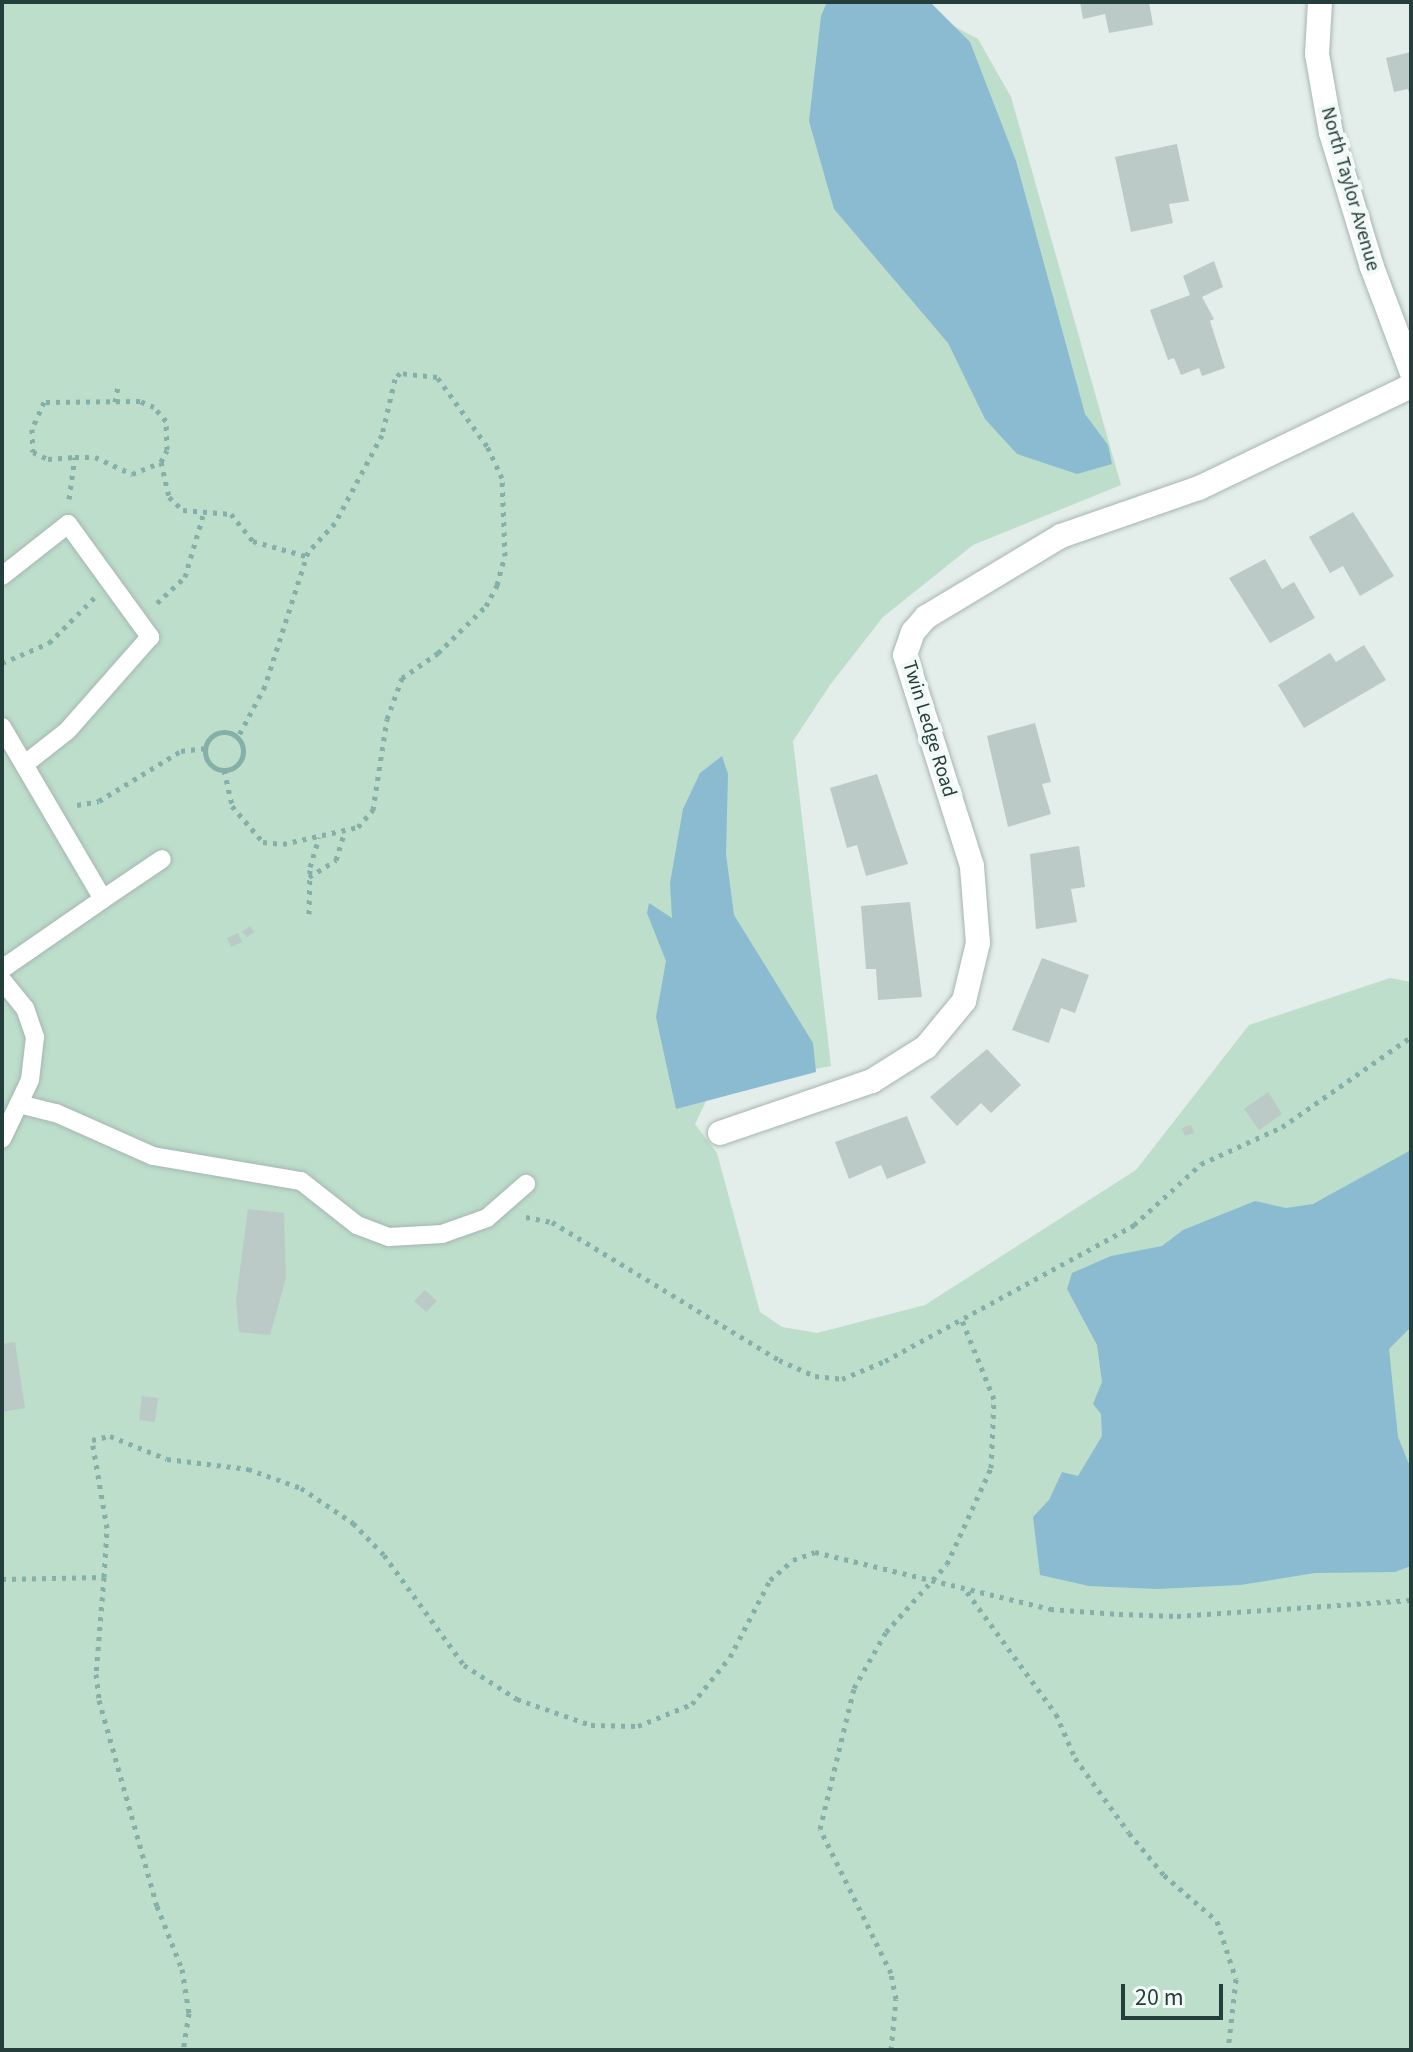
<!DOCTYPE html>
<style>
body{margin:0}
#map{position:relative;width:1413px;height:2052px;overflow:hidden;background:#e3edea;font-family:"Source Sans 3",sans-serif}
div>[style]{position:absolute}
.green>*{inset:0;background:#bcdeca}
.water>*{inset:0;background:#8bbbd1}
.building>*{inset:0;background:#bbcac6}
.path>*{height:5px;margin-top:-2.5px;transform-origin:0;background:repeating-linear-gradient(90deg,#84b0a9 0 4px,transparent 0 10px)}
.path>.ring{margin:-2.5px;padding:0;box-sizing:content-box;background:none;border:5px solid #84b0a9;border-radius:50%}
.roads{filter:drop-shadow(0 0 2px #a6b5b2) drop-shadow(0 0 2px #a6b5b2)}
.lane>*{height:18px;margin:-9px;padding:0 9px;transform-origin:9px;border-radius:9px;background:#fff}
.street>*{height:24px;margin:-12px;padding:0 12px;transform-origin:12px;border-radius:12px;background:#fff}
.secondary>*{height:24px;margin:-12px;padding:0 12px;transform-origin:12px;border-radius:12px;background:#fff}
span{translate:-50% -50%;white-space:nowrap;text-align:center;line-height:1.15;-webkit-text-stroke:8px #f3f9f7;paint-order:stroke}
.street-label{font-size:20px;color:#233e3b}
.frame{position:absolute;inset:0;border:4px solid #233e3b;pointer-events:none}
.scale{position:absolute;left:1121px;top:1984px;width:102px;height:36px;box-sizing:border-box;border:4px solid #233e3b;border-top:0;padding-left:10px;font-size:24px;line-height:28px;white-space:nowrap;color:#233e3b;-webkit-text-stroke:6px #f3f9f7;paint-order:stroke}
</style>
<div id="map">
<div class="green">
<i style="clip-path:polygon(2px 2px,909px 2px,978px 39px,1011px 97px,1121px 485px,973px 545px,883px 617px,830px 685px,793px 741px,831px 1066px,712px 1089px,695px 1124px,717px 1153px,760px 1312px,782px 1327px,817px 1333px,925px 1305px,1136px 1170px,1249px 1025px,1390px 978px,1411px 982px,1411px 2050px,2px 2050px)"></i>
</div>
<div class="water">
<i style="clip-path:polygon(827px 2px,930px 2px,970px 42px,1016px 161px,1085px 414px,1108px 445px,1112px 464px,1077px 474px,1017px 454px,985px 419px,948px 343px,834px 209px,809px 121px,821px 16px)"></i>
<i style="clip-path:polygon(722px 756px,728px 774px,726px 854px,734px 915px,813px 1043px,816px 1072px,676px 1109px,656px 1017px,666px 961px,647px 913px,649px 903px,672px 918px,670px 883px,683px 809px,700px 773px)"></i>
<i style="clip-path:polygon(1411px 1150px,1411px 1327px,1389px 1349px,1398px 1437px,1411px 1469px,1411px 1566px,1395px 1572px,1315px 1573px,1240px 1585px,1157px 1589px,1089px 1586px,1040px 1575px,1033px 1517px,1049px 1500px,1062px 1472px,1078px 1476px,1102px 1436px,1101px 1414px,1093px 1404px,1102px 1382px,1097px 1345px,1067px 1289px,1072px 1273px,1111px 1256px,1162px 1246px,1183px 1230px,1255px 1201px,1286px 1208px,1313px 1204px)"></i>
</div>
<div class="building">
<i style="clip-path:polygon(1080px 2px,1149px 2px,1153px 25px,1109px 33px,1105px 14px,1083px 19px)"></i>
<i style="clip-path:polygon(1411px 52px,1411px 96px,1410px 96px,1408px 89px,1394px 92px,1386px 58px)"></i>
<i style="clip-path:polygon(1177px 144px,1189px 201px,1169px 204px,1173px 223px,1131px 232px,1115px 157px)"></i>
<i style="clip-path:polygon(1214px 261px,1223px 287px,1202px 297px,1214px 319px,1210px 321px,1225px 368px,1202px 376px,1199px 368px,1181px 375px,1174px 358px,1168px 360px,1150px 310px,1190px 295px,1183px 276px)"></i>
<i style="clip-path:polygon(1353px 512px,1394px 576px,1360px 596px,1343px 566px,1330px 573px,1309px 537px)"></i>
<i style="clip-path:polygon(1265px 559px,1282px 589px,1294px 582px,1315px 618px,1270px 643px,1229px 578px)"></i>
<i style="clip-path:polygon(1364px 645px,1386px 680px,1304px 728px,1278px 685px,1330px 653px,1336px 662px)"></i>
<i style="clip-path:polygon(1035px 723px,1051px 782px,1042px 784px,1051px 814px,1008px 827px,987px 736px)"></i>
<i style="clip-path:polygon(877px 774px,908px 864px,866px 876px,857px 845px,847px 848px,830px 788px)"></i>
<i style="clip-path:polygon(1079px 846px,1085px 887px,1071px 889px,1077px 922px,1036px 929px,1030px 854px)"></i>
<i style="clip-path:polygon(910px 902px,922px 997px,878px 1000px,876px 969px,866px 969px,861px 906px)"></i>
<i style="clip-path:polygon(250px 926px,254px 932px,247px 937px,242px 932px)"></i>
<i style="clip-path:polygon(238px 933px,242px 942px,231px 947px,227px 938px)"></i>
<i style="clip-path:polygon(1042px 958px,1089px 975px,1075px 1013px,1061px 1008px,1049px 1043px,1012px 1030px)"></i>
<i style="clip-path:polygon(987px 1049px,1021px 1085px,991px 1113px,981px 1103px,957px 1126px,930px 1097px)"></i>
<i style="clip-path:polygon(1268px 1092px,1282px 1114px,1259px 1130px,1244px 1109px)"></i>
<i style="clip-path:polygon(907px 1116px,926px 1163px,887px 1179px,881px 1165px,849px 1179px,835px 1142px)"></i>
<i style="clip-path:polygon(1191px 1125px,1194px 1133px,1185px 1136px,1182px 1128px)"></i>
<i style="clip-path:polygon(248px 1209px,284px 1213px,286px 1278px,270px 1335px,239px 1332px,236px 1301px)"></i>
<i style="clip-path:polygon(425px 1290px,437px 1301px,426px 1312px,414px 1301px)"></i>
<i style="clip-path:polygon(15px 1342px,25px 1408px,2px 1412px,2px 1344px)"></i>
<i style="clip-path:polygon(142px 1396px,158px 1398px,155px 1422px,139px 1420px)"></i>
</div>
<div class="path">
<i style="left:115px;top:402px;width:15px;rotate:-79deg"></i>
<i style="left:161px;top:462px;width:36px;rotate:77deg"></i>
<i style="left:169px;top:497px;width:19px;rotate:43deg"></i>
<i style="left:183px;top:510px;width:48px;rotate:4.8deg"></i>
<i style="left:231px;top:514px;width:35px;rotate:51deg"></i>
<i style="left:253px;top:541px;width:55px;rotate:15.8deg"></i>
<i style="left:69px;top:499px;width:42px;rotate:-81.9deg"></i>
<i style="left:75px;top:457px;width:20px"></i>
<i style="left:95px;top:457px;width:41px;rotate:24.7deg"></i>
<i style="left:132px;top:474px;width:31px;rotate:-22deg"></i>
<i style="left:161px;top:462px;width:13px;rotate:-63deg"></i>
<i style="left:167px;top:450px;width:29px;rotate:-92deg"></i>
<i style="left:166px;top:421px;width:18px;rotate:-131deg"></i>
<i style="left:154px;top:407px;width:15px;rotate:-157deg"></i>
<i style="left:140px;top:401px;width:96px;rotate:179.4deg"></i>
<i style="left:44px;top:402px;width:30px;rotate:114deg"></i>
<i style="left:32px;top:429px;width:23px;rotate:88deg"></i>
<i style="left:33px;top:452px;width:17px;rotate:25deg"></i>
<i style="left:48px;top:459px;width:27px;rotate:-4deg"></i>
<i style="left:157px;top:603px;width:38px;rotate:-43deg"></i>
<i style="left:185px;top:577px;width:68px;rotate:-73.7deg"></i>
<i style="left:2px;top:663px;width:51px;rotate:-23.1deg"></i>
<i style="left:49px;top:643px;width:64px;rotate:-45deg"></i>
<i class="ring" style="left:205px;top:732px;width:33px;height:33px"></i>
<i style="left:224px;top:770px;width:37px;rotate:77deg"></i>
<i style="left:232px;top:806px;width:48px;rotate:49.3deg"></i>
<i style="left:263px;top:842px;width:20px;rotate:6deg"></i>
<i style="left:283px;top:844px;width:77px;rotate:-12.8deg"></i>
<i style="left:358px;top:827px;width:23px;rotate:-49deg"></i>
<i style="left:373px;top:810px;width:92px;rotate:-81.3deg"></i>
<i style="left:387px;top:719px;width:44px;rotate:-69.9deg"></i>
<i style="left:402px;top:678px;width:44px;rotate:-34.8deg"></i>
<i style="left:438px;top:653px;width:67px;rotate:-44.4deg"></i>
<i style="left:486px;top:606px;width:24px;rotate:-62deg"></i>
<i style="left:497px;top:585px;width:30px;rotate:-75deg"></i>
<i style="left:505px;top:556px;width:78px;rotate:-92.2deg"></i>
<i style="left:502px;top:478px;width:35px;rotate:-115deg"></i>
<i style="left:487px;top:446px;width:85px;rotate:-125.9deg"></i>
<i style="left:437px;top:377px;width:37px;rotate:-174deg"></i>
<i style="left:400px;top:373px;width:8px;rotate:130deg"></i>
<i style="left:395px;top:379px;width:57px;rotate:103.1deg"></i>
<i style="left:382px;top:435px;width:100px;rotate:118.1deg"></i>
<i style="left:335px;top:523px;width:40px;rotate:133deg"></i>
<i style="left:308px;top:552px;width:141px;rotate:107.8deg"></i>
<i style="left:265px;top:686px;width:58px;rotate:117.9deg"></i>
<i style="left:77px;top:805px;width:22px;rotate:-10deg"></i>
<i style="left:99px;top:801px;width:96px;rotate:-31.4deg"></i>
<i style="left:181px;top:751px;width:25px;rotate:-7deg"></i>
<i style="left:309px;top:877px;width:32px;rotate:-32deg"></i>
<i style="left:336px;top:860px;width:28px;rotate:-73deg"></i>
<i style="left:309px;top:914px;width:47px;rotate:-88.8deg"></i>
<i style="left:310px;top:867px;width:31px;rotate:-73deg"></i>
<i style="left:526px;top:1217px;width:26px;rotate:11deg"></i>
<i style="left:552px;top:1222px;width:266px;rotate:31.3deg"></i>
<i style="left:779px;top:1360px;width:39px;rotate:24deg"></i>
<i style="left:815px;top:1376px;width:27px;rotate:6deg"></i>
<i style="left:842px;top:1379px;width:47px;rotate:-22.7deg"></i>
<i style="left:885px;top:1361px;width:284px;rotate:-28.6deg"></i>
<i style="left:1134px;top:1225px;width:91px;rotate:-42.3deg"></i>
<i style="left:1201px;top:1164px;width:89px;rotate:-24.6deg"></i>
<i style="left:1282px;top:1127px;width:157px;rotate:-34.9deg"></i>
<i style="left:104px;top:1577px;width:97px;rotate:94.7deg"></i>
<i style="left:96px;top:1674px;width:26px;rotate:83deg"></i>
<i style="left:99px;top:1700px;width:214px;rotate:74.3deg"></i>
<i style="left:157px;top:1906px;width:68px;rotate:68.4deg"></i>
<i style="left:182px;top:1969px;width:45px;rotate:81deg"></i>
<i style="left:189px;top:2013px;width:37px;rotate:99deg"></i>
<i style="left:2px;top:1579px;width:102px;rotate:-1.1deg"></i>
<i style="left:104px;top:1577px;width:49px;rotate:-86.5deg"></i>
<i style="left:107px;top:1528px;width:89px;rotate:-99.7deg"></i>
<i style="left:92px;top:1440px;width:18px;rotate:-13deg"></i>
<i style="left:110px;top:1436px;width:61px;rotate:22deg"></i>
<i style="left:167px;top:1459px;width:82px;rotate:7deg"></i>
<i style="left:248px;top:1469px;width:56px;rotate:19.7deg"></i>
<i style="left:301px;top:1488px;width:63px;rotate:33.9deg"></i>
<i style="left:353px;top:1523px;width:45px;rotate:45.9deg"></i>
<i style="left:384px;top:1555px;width:136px;rotate:54deg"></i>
<i style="left:464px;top:1665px;width:63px;rotate:32.7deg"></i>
<i style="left:517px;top:1699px;width:78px;rotate:19.4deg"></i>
<i style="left:591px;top:1725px;width:47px;rotate:1.2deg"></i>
<i style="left:638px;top:1726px;width:58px;rotate:-22.2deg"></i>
<i style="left:692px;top:1704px;width:60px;rotate:-51deg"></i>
<i style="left:730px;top:1657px;width:87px;rotate:-62.5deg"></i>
<i style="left:770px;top:1580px;width:30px;rotate:-41deg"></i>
<i style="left:793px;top:1560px;width:23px;rotate:-20deg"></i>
<i style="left:815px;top:1552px;width:242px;rotate:13.6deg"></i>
<i style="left:1050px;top:1609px;width:69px;rotate:4.1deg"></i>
<i style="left:1119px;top:1614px;width:58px;rotate:2deg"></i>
<i style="left:1177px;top:1616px;width:235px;rotate:-3.9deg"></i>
<i style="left:967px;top:1592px;width:151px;rotate:53.9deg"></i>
<i style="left:1056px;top:1714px;width:48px;rotate:66.6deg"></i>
<i style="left:1075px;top:1758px;width:92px;rotate:54.2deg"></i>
<i style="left:1129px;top:1833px;width:55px;rotate:50.2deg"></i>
<i style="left:1164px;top:1875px;width:70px;rotate:41deg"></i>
<i style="left:1217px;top:1921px;width:61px;rotate:71.9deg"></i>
<i style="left:1236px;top:1979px;width:71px;rotate:96.4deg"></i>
<i style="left:891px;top:2050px;width:51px;rotate:-84.4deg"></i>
<i style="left:896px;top:1999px;width:26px;rotate:-101deg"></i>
<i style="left:891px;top:1973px;width:161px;rotate:-116.2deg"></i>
<i style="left:820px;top:1829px;width:145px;rotate:-76.4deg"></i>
<i style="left:854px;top:1688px;width:64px;rotate:-60.3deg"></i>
<i style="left:886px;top:1632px;width:91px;rotate:-48.1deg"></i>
<i style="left:947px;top:1564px;width:106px;rotate:-65.4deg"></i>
<i style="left:991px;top:1468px;width:69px;rotate:-87.5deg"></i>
<i style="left:994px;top:1399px;width:85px;rotate:-112.1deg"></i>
</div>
<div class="roads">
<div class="lane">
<i style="left:2px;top:576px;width:84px;rotate:-38.2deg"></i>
<i style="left:68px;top:524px;width:140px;rotate:54deg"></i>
<i style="left:150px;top:637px;width:125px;rotate:131.4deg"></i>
<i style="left:67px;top:731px;width:53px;rotate:141.8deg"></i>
<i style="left:2px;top:727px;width:199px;rotate:59.6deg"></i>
<i style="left:103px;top:899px;width:71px;rotate:-34.1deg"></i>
<i style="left:2px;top:969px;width:123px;rotate:-34.7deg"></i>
<i style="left:2px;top:980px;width:36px;rotate:51deg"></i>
<i style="left:25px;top:1008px;width:31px;rotate:71deg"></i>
<i style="left:35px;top:1037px;width:43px;rotate:96.6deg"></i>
<i style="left:30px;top:1080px;width:65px;rotate:115.4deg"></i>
<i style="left:19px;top:1104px;width:38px;rotate:14deg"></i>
<i style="left:56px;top:1113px;width:106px;rotate:23.9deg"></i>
<i style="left:153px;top:1156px;width:150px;rotate:9.6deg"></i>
<i style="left:301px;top:1181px;width:71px;rotate:38.2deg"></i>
<i style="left:357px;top:1225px;width:34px;rotate:21deg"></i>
<i style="left:389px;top:1237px;width:53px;rotate:-3.2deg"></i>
<i style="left:442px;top:1234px;width:48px;rotate:-19.6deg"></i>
<i style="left:487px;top:1218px;width:52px;rotate:-41.1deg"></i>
</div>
<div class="street">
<i style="left:720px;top:1133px;width:161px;rotate:-18.9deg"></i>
<i style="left:872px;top:1081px;width:64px;rotate:-32.2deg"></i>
<i style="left:926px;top:1047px;width:60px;rotate:-50.4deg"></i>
<i style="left:964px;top:1001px;width:60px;rotate:-76.4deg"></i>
<i style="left:978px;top:943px;width:77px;rotate:-94.5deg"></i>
<i style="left:972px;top:866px;width:221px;rotate:-107.6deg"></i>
<i style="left:905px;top:655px;width:24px;rotate:-71deg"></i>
<i style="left:913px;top:632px;width:20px;rotate:-49deg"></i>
<i style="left:926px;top:617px;width:157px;rotate:-31deg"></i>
<i style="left:1061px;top:536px;width:146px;rotate:-19.2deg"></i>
<i style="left:1199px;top:488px;width:235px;rotate:-25.7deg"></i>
</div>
<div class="secondary">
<i style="left:1320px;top:2px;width:52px;rotate:93.3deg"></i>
<i style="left:1317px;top:54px;width:80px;rotate:80deg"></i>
<i style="left:1331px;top:133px;width:140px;rotate:73deg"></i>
<i style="left:1372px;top:267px;width:111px;rotate:69.4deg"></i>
</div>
</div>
<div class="street-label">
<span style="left:1350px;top:189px;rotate:74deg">North Taylor Avenue</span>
<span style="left:929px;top:729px;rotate:73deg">Twin Ledge Road</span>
</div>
<div class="frame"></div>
<div class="scale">20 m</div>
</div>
